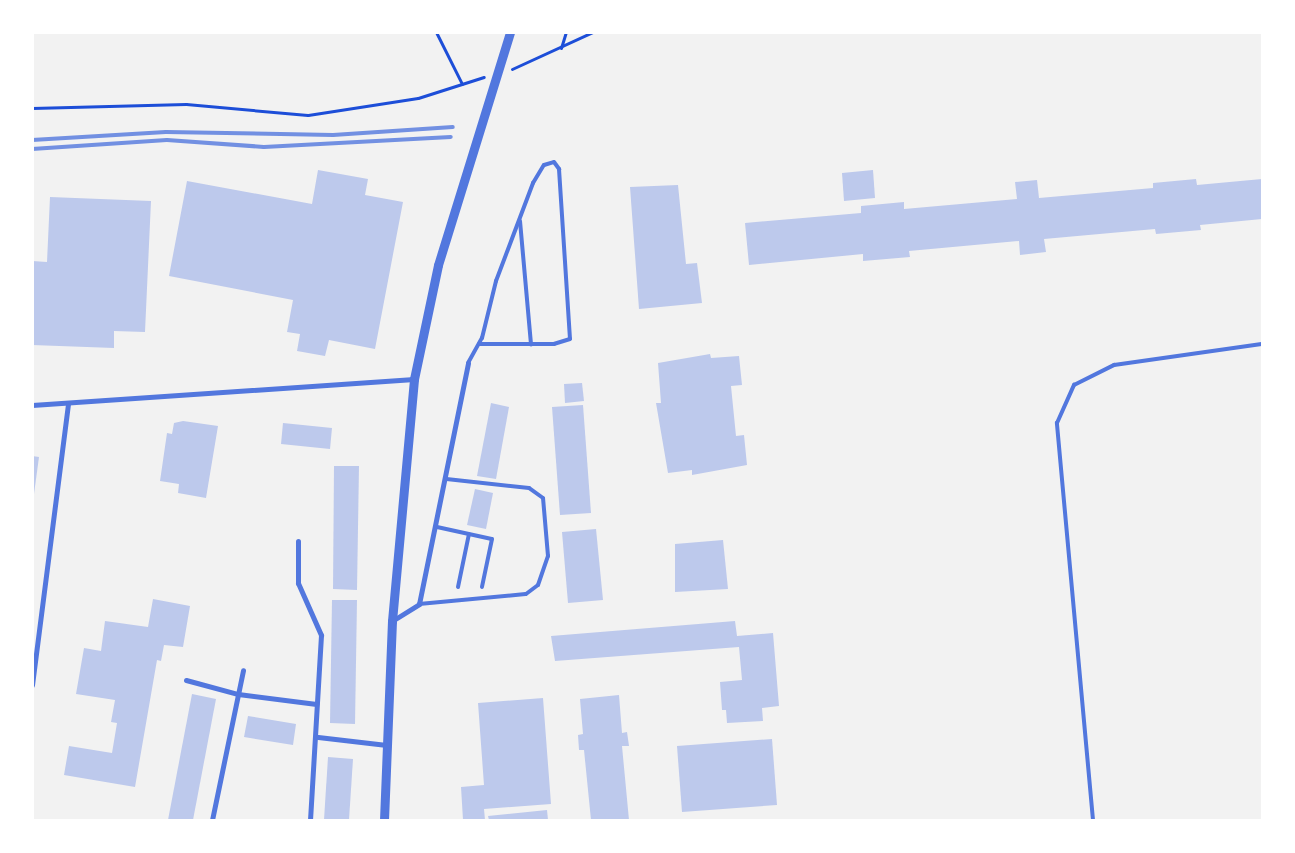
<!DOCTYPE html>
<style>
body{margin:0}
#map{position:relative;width:1295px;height:853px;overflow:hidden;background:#f2f2f2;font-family:Cabin,sans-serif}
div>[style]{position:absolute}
.building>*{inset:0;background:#bdc9ec}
.path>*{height:3px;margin:-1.5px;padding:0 1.5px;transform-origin:1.5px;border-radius:1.5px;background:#1d4ed8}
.service>*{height:4px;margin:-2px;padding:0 2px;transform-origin:2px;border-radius:2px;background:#5277de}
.minor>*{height:5px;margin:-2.5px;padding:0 2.5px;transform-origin:2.5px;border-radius:2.5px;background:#5277de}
.tertiary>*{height:9px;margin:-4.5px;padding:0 4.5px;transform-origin:4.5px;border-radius:4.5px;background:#5277de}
.rail>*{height:4px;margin:-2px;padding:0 2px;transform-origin:2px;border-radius:2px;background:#7290e2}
span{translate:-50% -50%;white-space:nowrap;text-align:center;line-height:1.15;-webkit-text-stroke:5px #fff;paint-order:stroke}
.frame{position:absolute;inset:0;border:34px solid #fff;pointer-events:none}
</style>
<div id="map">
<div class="building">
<i style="clip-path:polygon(318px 170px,368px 179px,365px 195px,403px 202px,375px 349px,329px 340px,325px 356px,297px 351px,300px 334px,287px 332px,293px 300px,169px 276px,187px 181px,312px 204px)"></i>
<i style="clip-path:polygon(873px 170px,875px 198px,844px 201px,842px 173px)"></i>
<i style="clip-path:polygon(1196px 179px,1197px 185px,1262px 179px,1262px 219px,1200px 225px,1201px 230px,1156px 234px,1155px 229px,1044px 239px,1046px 252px,1020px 255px,1019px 241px,909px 251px,910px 257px,863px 261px,863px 254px,749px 265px,745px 223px,861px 213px,861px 206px,904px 202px,904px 209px,1017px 199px,1015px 182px,1037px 180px,1039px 198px,1153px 188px,1153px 183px)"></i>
<i style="clip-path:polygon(678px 185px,686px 264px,697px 263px,702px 303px,639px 309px,630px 187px)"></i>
<i style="clip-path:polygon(50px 197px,151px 201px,145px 332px,114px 331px,114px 348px,32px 345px,32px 261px,47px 262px)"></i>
<i style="clip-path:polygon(710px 354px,711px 358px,739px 356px,742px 385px,731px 386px,736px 436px,744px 435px,747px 465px,692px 475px,692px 470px,668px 473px,656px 403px,661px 403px,658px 363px)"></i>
<i style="clip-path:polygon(582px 383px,584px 401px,565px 403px,564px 384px)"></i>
<i style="clip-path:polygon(491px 403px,509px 407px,496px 479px,477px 476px)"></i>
<i style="clip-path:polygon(583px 405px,591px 513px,560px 515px,552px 407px)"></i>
<i style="clip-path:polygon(183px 421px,218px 426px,206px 498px,178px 493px,179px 484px,160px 481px,167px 433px,172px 434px,174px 423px)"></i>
<i style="clip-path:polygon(283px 423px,332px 428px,330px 449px,281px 444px)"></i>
<i style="clip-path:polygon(32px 456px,39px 457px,34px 494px,32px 494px)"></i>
<i style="clip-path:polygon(334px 466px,359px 466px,357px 590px,333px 589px)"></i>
<i style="clip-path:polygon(475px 489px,493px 493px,486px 529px,467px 525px)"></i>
<i style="clip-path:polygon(596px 529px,603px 600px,568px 603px,562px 532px)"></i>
<i style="clip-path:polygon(723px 540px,728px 589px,675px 592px,675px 544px)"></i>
<i style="clip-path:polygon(153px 599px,190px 606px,183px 647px,164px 645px,161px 661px,157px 660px,135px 787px,64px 775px,69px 746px,112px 753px,117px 723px,111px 722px,115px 700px,76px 694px,84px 648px,101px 651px,105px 621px,148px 627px)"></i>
<i style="clip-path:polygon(332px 600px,357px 600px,355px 724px,330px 723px)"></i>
<i style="clip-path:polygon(735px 621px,737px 636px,773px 633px,779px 706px,762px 708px,763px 721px,727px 723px,726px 710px,722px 710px,720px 682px,742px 680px,739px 647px,555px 661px,551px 636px)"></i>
<i style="clip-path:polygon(192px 694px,216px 699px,193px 820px,168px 820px)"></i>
<i style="clip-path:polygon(619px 695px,622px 733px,627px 732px,629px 746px,622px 746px,629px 820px,591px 820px,584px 750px,579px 750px,578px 735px,583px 734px,580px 699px)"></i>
<i style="clip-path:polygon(543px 698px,551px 804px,484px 809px,485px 820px,463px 820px,461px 787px,484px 785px,478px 703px)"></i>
<i style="clip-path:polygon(248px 716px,296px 724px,293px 745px,244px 737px)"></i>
<i style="clip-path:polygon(772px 739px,777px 805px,682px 812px,677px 746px)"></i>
<i style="clip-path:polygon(328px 757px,353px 759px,349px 820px,324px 820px)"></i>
<i style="clip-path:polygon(547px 810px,548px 820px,489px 820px,488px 816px)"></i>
</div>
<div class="path">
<i style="left:436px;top:32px;width:58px;rotate:63.4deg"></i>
<i style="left:561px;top:48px;width:17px;rotate:-73deg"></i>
<i style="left:512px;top:69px;width:89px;rotate:-24.6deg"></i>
<i style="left:32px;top:108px;width:154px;rotate:-1.5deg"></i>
<i style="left:186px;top:104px;width:122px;rotate:5.2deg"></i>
<i style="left:308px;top:115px;width:111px;rotate:-8.8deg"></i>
<i style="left:418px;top:98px;width:69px;rotate:-17.7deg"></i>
</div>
<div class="service">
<i style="left:520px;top:221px;width:124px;rotate:84.9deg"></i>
<i style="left:468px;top:363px;width:29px;rotate:-61deg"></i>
<i style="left:482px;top:338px;width:59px;rotate:-76.2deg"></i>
<i style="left:496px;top:281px;width:105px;rotate:-69.3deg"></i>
<i style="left:533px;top:183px;width:21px;rotate:-59deg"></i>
<i style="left:544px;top:165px;width:10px;rotate:-17deg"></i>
<i style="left:554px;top:162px;width:9px;rotate:54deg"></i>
<i style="left:559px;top:169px;width:170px;rotate:86.3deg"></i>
<i style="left:570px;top:339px;width:17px;rotate:163deg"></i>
<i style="left:554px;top:344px;width:75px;rotate:180deg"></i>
<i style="left:437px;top:527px;width:56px;rotate:12.3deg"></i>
<i style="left:492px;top:539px;width:49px;rotate:101.8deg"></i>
<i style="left:458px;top:587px;width:54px;rotate:-78.3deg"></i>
<i style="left:419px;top:604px;width:107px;rotate:-5.3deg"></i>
<i style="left:526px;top:594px;width:15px;rotate:-37deg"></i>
<i style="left:538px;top:585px;width:31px;rotate:-71deg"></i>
<i style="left:548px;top:556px;width:58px;rotate:-94.9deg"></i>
<i style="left:543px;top:498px;width:17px;rotate:-144deg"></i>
<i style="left:529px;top:488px;width:83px;rotate:-173.8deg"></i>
<i style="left:1093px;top:820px;width:399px;rotate:-95.2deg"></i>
<i style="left:1057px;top:423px;width:42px;rotate:-65.9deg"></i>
<i style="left:1074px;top:385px;width:45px;rotate:-26.6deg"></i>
<i style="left:1114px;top:365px;width:149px;rotate:-8.1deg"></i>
</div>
<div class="minor">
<i style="left:32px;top:405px;width:383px;rotate:-3.9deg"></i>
<i style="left:298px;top:541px;width:42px;rotate:90deg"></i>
<i style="left:298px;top:583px;width:57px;rotate:66.1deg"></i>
<i style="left:321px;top:635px;width:185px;rotate:93.4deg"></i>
<i style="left:392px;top:621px;width:32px;rotate:-32deg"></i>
<i style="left:419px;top:604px;width:246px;rotate:-78.5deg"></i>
<i style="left:186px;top:680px;width:54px;rotate:15.1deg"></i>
<i style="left:238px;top:694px;width:79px;rotate:7.3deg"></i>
<i style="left:32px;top:685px;width:284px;rotate:-82.7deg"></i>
<i style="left:318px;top:737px;width:69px;rotate:6.6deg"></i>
<i style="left:212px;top:820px;width:153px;rotate:-78.3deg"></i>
</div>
<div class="tertiary">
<i style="left:384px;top:820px;width:199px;rotate:-87.7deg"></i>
<i style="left:392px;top:621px;width:243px;rotate:-84.8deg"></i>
<i style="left:414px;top:379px;width:116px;rotate:-78.1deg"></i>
<i style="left:438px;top:265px;width:244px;rotate:-72.8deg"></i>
</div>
<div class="rail">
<i style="left:32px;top:140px;width:134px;rotate:-3.4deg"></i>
<i style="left:166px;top:132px;width:167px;rotate:1deg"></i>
<i style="left:333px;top:135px;width:120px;rotate:-3.8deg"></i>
<i style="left:32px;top:149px;width:135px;rotate:-3.8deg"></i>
<i style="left:167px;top:140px;width:97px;rotate:4.1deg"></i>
<i style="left:264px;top:147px;width:187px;rotate:-3.1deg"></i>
</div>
<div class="frame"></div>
</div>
